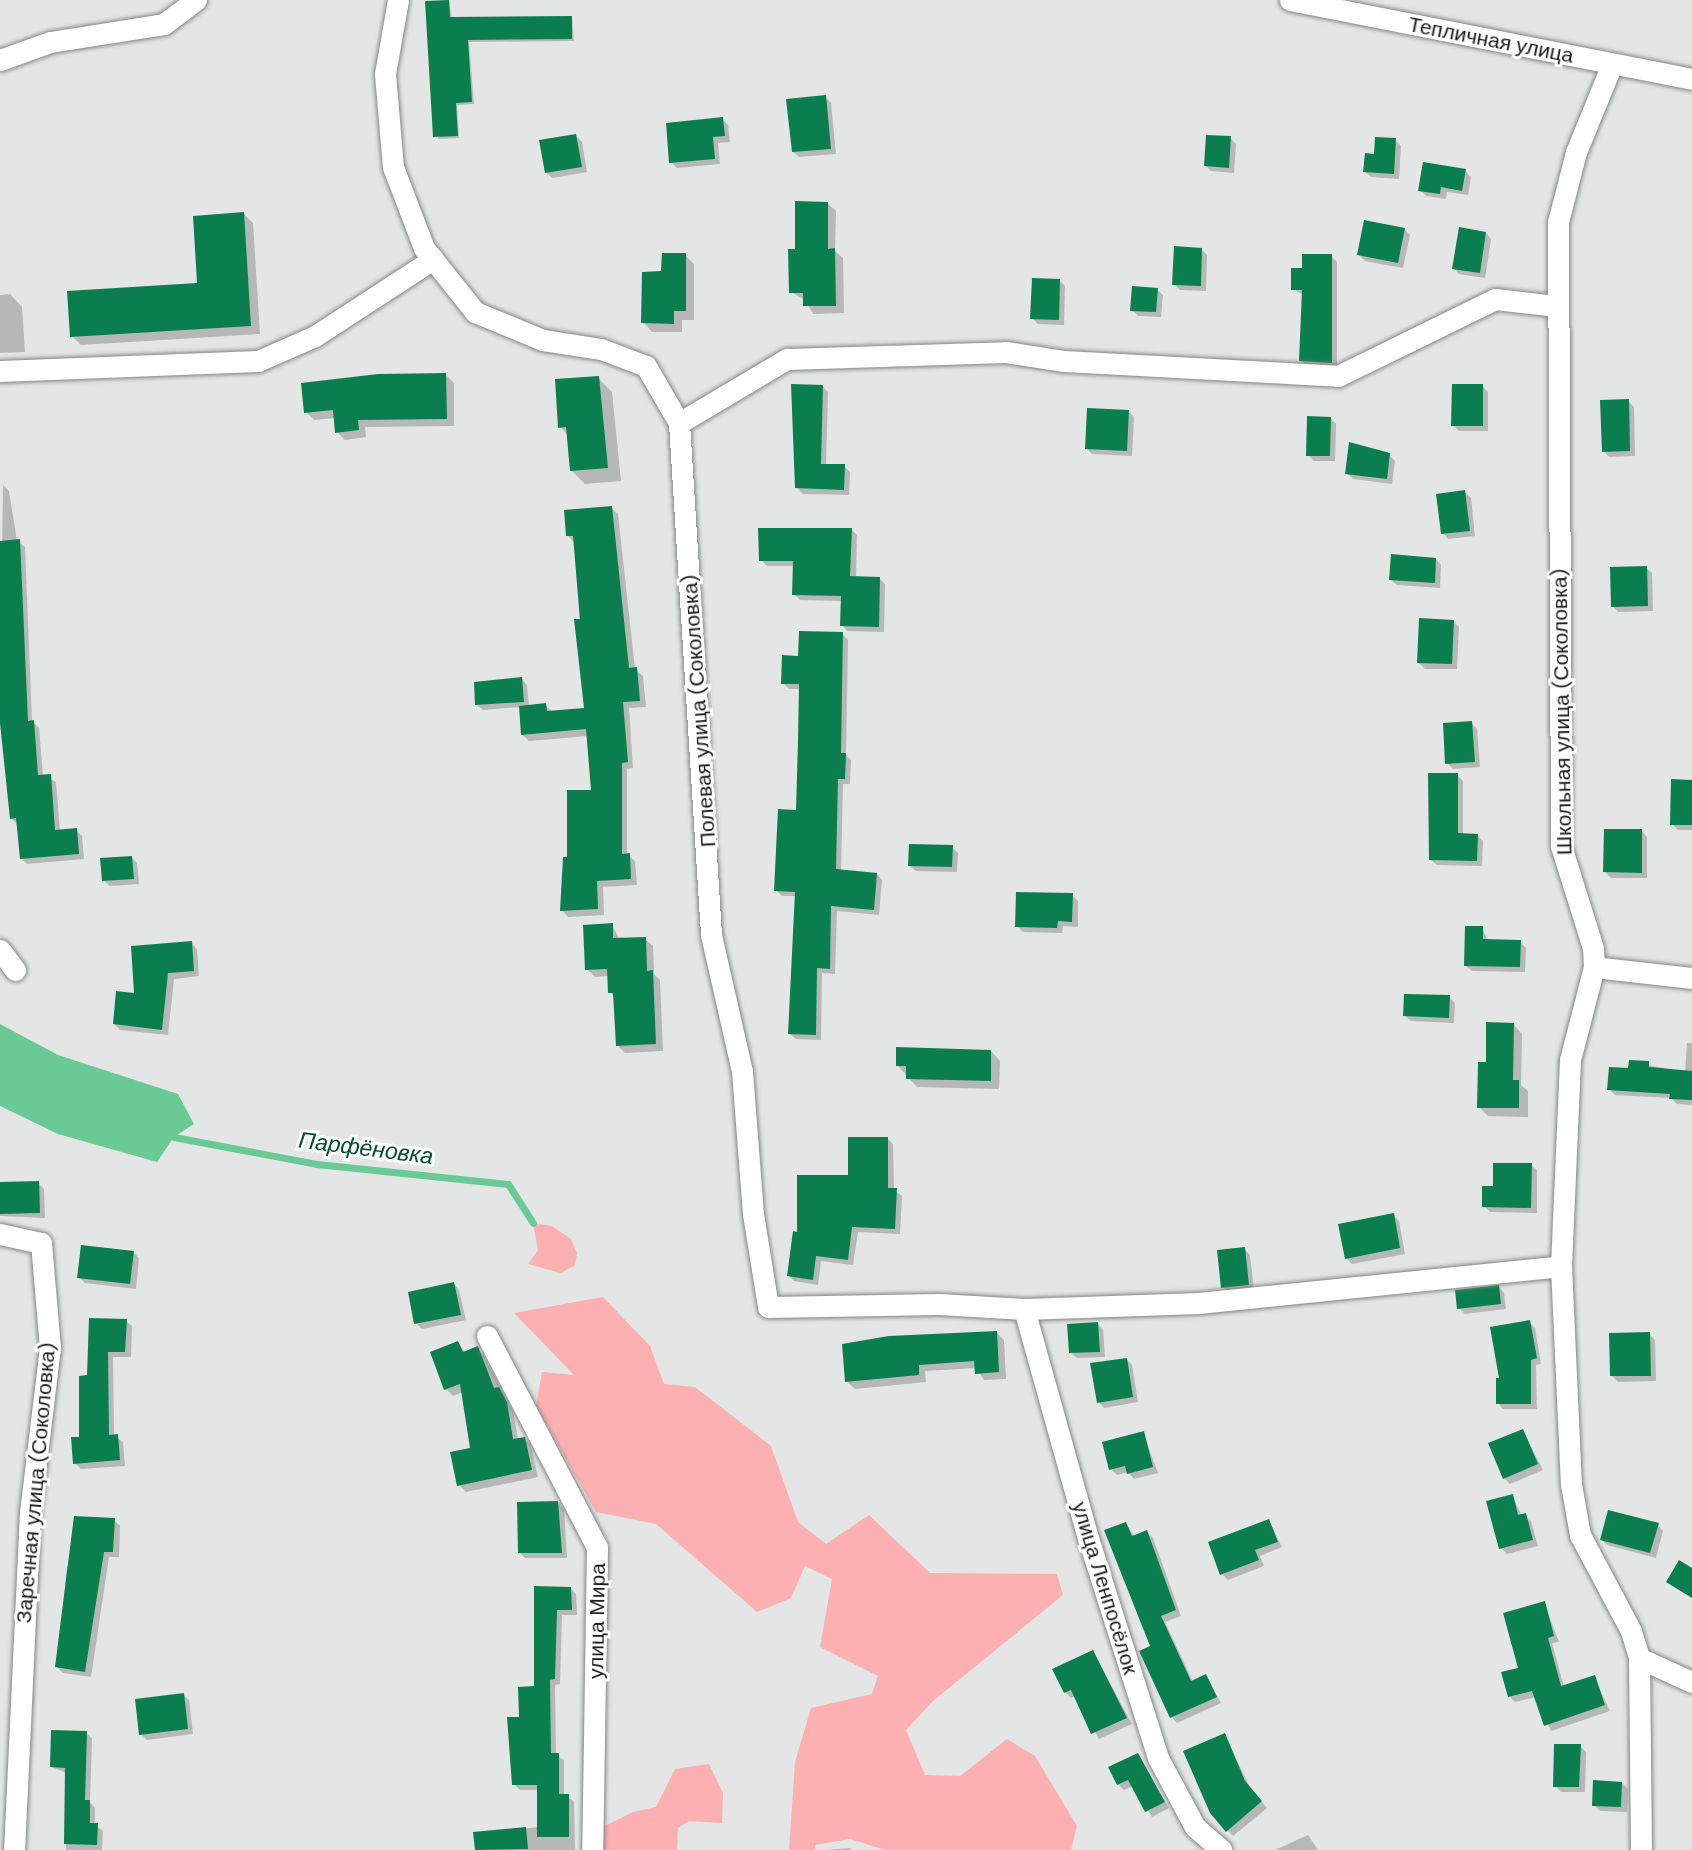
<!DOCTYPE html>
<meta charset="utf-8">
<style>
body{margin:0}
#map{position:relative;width:1692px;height:1850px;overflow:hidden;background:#e3e6e4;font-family:"DM Sans",sans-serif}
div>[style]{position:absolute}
.green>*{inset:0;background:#fcb0b1}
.water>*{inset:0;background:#6aca96}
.shadow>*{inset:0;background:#0003}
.stream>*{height:7px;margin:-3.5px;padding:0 3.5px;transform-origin:3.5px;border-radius:3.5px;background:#6aca96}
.building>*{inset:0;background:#0b7e4f}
.roads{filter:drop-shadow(0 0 2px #838684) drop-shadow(0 0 2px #838684)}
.minor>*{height:21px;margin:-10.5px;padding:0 10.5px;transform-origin:10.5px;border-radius:10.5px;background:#fff}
span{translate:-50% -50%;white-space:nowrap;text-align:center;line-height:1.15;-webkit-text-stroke:6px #fff;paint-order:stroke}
.street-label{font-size:21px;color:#171818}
.water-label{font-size:23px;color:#005130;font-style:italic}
</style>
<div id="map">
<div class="green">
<i style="clip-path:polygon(533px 1223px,552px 1226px,571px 1239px,577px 1253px,575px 1265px,561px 1273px,528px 1264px,538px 1250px)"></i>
<i style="clip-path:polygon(603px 1297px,650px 1346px,664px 1384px,695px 1387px,771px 1446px,798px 1522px,826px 1544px,869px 1515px,930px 1573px,1057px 1574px,1063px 1595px,933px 1701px,906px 1730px,925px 1775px,960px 1776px,1007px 1739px,1035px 1756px,1077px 1826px,1071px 1850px,885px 1850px,850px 1839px,815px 1845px,815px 1850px,789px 1850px,795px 1762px,811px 1708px,872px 1694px,878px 1676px,820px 1647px,832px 1579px,805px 1566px,791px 1598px,757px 1612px,656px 1524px,596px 1512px,536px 1406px,542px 1372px,574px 1375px,514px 1313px)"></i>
<i style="clip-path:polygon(709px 1764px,723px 1793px,722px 1823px,689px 1821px,678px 1828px,677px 1850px,603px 1850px,603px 1827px,633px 1812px,656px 1807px,675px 1769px)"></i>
</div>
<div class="water">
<i style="clip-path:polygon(0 1024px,58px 1055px,178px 1094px,194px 1124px,174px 1137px,157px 1162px,58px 1134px,0 1106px)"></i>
</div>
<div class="shadow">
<i style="clip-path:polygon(449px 1px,452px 19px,572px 18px,574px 41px,469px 42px,474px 104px,457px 105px,459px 138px,438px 139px)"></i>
<i style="clip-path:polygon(825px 97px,831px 103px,836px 154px,799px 157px,793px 152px)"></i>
<i style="clip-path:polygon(722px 119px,728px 125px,730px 142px,718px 143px,720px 164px,677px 168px,671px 162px)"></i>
<i style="clip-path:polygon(576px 136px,582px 142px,587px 172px,552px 178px,546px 172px)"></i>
<i style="clip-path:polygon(1230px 138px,1236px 144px,1234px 173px,1211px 171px,1206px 166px)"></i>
<i style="clip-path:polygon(1395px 140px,1401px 146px,1399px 179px,1371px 177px,1365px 172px)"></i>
<i style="clip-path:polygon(1465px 171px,1471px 177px,1468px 195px,1447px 192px,1446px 199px,1426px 196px,1420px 190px)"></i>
<i style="clip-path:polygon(827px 203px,836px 211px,835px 251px,843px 258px,844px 313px,813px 314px,805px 300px,791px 292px,797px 251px)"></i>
<i style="clip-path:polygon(244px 214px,253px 223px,260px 334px,81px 345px,72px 336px,199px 285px)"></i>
<i style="clip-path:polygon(1404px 229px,1410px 235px,1403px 268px,1365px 261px,1359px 255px)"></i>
<i style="clip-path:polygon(1486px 233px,1491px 239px,1485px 278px,1459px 274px,1454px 268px)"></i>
<i style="clip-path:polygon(1201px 249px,1207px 255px,1206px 291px,1180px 290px,1174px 284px)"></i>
<i style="clip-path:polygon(685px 255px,694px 264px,694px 320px,682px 320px,682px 332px,652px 332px,643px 322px)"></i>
<i style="clip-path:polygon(1331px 256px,1337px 262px,1337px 368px,1307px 366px,1301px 360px,1303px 295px,1293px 289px,1304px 270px)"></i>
<i style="clip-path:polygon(1059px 280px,1065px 286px,1064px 325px,1038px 324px,1032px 318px)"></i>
<i style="clip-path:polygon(1157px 290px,1163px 295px,1161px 317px,1138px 316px,1132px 310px)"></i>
<i style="clip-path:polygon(10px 294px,22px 307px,25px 352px,0 353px,0 295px)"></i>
<i style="clip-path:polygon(446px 375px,454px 383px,454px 426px,365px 427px,366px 437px,345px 440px,337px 432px,336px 418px,314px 420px,306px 412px)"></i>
<i style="clip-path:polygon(598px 378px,612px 392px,621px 481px,585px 484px,571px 470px,568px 435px,560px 427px)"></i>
<i style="clip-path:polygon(793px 386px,822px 386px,828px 392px,826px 466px,844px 466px,850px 472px,849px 495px,803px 494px,797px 488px)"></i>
<i style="clip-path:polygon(1482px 386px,1488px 392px,1488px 431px,1459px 431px,1453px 425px)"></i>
<i style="clip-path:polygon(1628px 401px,1634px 407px,1635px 456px,1609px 457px,1604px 451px)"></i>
<i style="clip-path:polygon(1129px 412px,1134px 417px,1132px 456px,1092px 454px,1086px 448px)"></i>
<i style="clip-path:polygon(1331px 419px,1336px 424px,1335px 461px,1314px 461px,1308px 455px)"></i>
<i style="clip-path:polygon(1389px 455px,1395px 461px,1392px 484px,1353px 479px,1347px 473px)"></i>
<i style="clip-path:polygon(3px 485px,9px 491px,17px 541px,25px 547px,32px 721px,39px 728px,43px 776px,56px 782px,60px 831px,76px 830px,82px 836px,84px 859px,27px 864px,21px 858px,17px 824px,11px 818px,0 701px)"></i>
<i style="clip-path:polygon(1465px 492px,1471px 498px,1475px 536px,1448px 539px,1443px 533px)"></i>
<i style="clip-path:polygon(611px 508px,618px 514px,635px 669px,643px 676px,646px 707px,629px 708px,633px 768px,627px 769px,627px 855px,635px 861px,637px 885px,603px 887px,604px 915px,568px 917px,562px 910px,561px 888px,566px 888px,569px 858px,593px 792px,588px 736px,529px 741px,522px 734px,520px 707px,483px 710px,477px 705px,522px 679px,527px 685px,529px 706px,545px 705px,553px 713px,586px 710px,574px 542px,568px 536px)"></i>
<i style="clip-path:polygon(851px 529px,857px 535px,856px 578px,879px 578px,885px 584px,884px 632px,847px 631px,842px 625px,842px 601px,800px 600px,794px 594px,795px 566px,767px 566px,761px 560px)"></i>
<i style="clip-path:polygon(1436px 559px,1441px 565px,1440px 588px,1397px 585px,1391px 580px)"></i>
<i style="clip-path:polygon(1646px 568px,1652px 573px,1653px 611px,1618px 612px,1613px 606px)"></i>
<i style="clip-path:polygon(1453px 621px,1459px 627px,1457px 669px,1425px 669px,1419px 663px)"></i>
<i style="clip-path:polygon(842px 634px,848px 640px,846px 755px,851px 760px,850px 784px,843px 784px,841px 871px,877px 874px,882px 880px,879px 915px,837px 911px,835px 974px,822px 973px,821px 1040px,796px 1039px,790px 1034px,796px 896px,782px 896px,776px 890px,797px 811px,801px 689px,789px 689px,783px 683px,800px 657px)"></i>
<i style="clip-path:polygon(1471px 723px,1477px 729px,1480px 767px,1453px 769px,1447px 763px)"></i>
<i style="clip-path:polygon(1457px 775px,1463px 781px,1463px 835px,1477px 835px,1483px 841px,1482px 866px,1437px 865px,1431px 860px)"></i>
<i style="clip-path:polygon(1692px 781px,1692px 830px,1678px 830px,1672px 824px)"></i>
<i style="clip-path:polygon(1642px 831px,1647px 837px,1647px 878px,1611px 878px,1605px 872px)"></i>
<i style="clip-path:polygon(952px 847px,958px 853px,957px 872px,916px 871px,910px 866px)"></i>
<i style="clip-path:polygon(131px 857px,137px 863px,139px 884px,110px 886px,104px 881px)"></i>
<i style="clip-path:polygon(1072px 895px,1078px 901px,1078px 927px,1063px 926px,1062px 933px,1023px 932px,1017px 926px)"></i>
<i style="clip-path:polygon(612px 925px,620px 940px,645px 939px,653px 946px,654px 974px,660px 980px,663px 1051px,625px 1053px,617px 1045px,615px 998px,610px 992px,609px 976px,595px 977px,587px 969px)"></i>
<i style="clip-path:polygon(1482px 928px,1488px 941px,1520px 942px,1526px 948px,1525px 972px,1472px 971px,1466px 966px)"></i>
<i style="clip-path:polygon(191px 943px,197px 949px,199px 976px,174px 979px,168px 1035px,120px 1030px,114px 1024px,136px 995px)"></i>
<i style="clip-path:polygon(1449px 997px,1455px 1003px,1454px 1023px,1411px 1021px,1405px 1016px)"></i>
<i style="clip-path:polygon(1513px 1024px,1522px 1034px,1521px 1085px,1528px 1091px,1528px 1117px,1488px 1116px,1479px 1107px)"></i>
<i style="clip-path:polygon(1687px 1043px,1692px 1043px,1692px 1105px,1677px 1104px,1671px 1098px,1615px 1095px,1609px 1089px,1630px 1070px,1631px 1062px,1685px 1072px)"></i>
<i style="clip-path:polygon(991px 1051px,1000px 1061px,999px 1089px,917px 1087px,897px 1065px)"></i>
<i style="clip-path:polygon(888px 1139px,893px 1144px,894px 1190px,902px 1196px,900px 1234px,858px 1232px,853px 1265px,821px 1261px,818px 1285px,794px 1281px,789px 1276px,799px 1234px)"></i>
<i style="clip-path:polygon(1531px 1165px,1537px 1170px,1537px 1213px,1490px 1212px,1484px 1206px,1495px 1188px)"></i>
<i style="clip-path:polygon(38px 1183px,44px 1189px,45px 1218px,0 1216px,0 1184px)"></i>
<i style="clip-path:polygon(1393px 1215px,1399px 1221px,1405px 1254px,1352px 1264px,1346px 1258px)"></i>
<i style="clip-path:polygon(1244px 1249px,1250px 1255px,1254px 1290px,1228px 1293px,1223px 1287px)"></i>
<i style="clip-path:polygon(133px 1252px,139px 1258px,136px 1289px,85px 1283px,79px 1277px)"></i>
<i style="clip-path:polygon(454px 1284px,459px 1290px,466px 1320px,422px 1329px,416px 1323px)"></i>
<i style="clip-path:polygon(1499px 1287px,1504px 1293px,1506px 1309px,1465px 1314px,1459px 1308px)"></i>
<i style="clip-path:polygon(126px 1321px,132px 1326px,131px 1357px,113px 1357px,114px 1436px,123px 1442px,125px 1466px,81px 1469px,75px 1463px,89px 1377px)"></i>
<i style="clip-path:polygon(1529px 1322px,1535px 1328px,1541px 1364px,1536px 1365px,1537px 1409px,1503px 1409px,1498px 1403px)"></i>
<i style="clip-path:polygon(1097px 1324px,1103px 1329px,1105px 1357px,1077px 1358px,1071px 1353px)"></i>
<i style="clip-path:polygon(997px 1333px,1004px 1340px,1006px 1379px,984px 1380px,976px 1368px,925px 1371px,926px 1382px,855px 1389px,847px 1382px)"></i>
<i style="clip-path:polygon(1649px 1334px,1655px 1340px,1656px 1381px,1618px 1382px,1612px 1376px)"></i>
<i style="clip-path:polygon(458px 1343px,466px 1353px,477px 1348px,484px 1356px,513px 1411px,518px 1439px,524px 1438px,531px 1445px,538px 1477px,466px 1492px,459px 1485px,472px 1449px,463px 1392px,453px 1396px,446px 1389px)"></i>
<i style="clip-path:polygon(1126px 1359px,1132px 1365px,1138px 1402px,1104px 1408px,1099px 1402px)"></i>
<i style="clip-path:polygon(1523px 1431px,1543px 1470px,1510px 1484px,1504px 1478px)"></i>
<i style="clip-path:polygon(1143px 1433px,1158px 1473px,1134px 1479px,1128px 1472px,1117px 1475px,1111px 1469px)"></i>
<i style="clip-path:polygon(1512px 1496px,1522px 1516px,1531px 1521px,1538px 1546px,1507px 1554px,1501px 1548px)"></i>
<i style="clip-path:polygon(558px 1503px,564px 1509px,567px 1558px,525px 1558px,519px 1552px)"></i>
<i style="clip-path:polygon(114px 1520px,120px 1526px,119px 1557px,109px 1557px,91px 1677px,63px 1673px,57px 1667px,67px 1566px,72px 1566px)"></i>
<i style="clip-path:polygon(1269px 1521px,1282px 1547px,1260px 1556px,1264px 1566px,1228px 1580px,1222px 1574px)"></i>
<i style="clip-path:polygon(1126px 1524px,1135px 1537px,1147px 1532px,1153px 1538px,1181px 1616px,1165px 1622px,1193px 1682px,1206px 1676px,1221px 1703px,1177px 1723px,1172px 1717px,1152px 1647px)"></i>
<i style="clip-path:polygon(1658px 1525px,1663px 1531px,1656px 1558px,1607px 1545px,1602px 1540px)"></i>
<i style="clip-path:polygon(535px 1588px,570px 1588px,576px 1594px,577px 1615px,562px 1615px,560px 1684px,555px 1685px,556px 1755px,564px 1760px,564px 1795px,574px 1801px,575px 1850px,477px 1850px,475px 1834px,539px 1827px,539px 1790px,520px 1790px,514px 1784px,520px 1718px,535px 1688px)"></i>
<i style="clip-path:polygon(1544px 1603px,1559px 1642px,1552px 1643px,1564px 1687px,1594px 1677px,1610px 1711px,1551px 1731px,1536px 1697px,1515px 1702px,1509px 1696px)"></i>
<i style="clip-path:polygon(1093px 1652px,1132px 1724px,1099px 1739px,1075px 1696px,1071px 1698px,1065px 1692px)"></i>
<i style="clip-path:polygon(183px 1695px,189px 1700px,193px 1734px,147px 1740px,141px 1734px)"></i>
<i style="clip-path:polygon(86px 1733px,92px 1738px,90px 1802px,95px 1808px,95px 1825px,103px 1831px,102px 1850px,66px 1850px,66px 1773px,52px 1767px)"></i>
<i style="clip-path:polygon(1224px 1735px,1251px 1789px,1267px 1808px,1233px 1836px,1211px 1812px)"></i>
<i style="clip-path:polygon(1580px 1746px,1586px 1752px,1585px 1792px,1561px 1792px,1555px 1786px)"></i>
<i style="clip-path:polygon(1137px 1755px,1169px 1808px,1152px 1817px,1133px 1786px,1124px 1790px,1118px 1784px)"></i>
<i style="clip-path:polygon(1622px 1783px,1628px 1789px,1627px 1812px,1600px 1811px,1594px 1805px)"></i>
<i style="clip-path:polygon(1308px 1835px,1318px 1850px,1275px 1850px)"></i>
<i style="clip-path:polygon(850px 1848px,852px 1850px,827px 1850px)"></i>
</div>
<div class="stream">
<i style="left:174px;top:1137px;width:146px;rotate:10.7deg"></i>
<i style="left:317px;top:1164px;width:192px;rotate:6deg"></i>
<i style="left:508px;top:1184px;width:46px;rotate:57.3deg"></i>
</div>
<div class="building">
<i style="clip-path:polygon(449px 0,450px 17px,572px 16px,572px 39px,468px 40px,472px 102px,456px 103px,458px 136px,433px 137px,425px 1px)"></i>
<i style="clip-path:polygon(826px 95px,831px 149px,792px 152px,786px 99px)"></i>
<i style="clip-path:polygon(723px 117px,725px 136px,713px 137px,715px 159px,669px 163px,666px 123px)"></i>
<i style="clip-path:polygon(576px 134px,582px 167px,545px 173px,539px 140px)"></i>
<i style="clip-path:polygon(1206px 135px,1231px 136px,1229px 168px,1204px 166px)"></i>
<i style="clip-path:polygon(1375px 137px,1396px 138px,1394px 174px,1363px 172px,1365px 153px,1374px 154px)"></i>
<i style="clip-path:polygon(1423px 162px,1466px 169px,1462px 191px,1441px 187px,1440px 194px,1418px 191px)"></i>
<i style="clip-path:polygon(795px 201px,828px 202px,828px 249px,835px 248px,836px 306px,803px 306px,803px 293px,789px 293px,788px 249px,795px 249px)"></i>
<i style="clip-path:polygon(244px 212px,251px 326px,70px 337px,67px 291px,197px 283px,193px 216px)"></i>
<i style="clip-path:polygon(1364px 220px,1405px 228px,1398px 263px,1357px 255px)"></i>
<i style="clip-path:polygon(1459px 227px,1486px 232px,1480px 273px,1452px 269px)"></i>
<i style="clip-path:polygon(1174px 246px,1202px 248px,1201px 286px,1172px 285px)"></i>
<i style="clip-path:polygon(662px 253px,686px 253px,686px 311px,674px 311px,674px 324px,641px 323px,642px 272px,661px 271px)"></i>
<i style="clip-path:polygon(1302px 254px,1332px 254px,1332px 363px,1299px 361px,1302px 290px,1291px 290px,1291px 268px,1302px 268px)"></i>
<i style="clip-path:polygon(1032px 278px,1060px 279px,1059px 320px,1030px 319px)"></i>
<i style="clip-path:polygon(1132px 286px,1158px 288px,1156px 312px,1130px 311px)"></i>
<i style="clip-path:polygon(446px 373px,447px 419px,358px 420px,359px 430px,335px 433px,333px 410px,304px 413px,301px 383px,378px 374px)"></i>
<i style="clip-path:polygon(599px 376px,608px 468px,570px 471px,566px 427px,558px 428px,555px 379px)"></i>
<i style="clip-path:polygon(791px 384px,823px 385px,821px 464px,845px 464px,844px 490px,795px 488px)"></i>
<i style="clip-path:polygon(1452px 384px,1483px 384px,1483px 426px,1451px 426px)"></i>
<i style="clip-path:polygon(1629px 399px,1630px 451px,1602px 452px,1600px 400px)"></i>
<i style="clip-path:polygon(1087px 408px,1129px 410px,1127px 451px,1085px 449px)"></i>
<i style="clip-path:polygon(1307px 416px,1331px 417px,1330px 456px,1306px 456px)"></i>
<i style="clip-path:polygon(1349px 442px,1390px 453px,1387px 479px,1345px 474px)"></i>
<i style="clip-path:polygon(1465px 490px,1470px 531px,1441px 534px,1436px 494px)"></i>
<i style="clip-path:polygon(612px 506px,629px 668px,637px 667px,640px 701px,623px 702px,628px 762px,622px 763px,622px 854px,630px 853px,631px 879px,597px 881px,598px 909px,560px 911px,563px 857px,567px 857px,567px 790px,591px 790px,586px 729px,521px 735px,519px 706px,546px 703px,547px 711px,584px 708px,574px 619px,580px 619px,573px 536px,566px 536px,564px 510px)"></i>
<i style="clip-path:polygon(758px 528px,852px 528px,850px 576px,880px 577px,879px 627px,840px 626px,841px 596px,792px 595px,793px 561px,759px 561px)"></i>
<i style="clip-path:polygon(20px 539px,28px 721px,34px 720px,38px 775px,51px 774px,55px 830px,77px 828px,79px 854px,20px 859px,16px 818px,10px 819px,0 723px,0 541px)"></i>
<i style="clip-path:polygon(1391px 554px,1436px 558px,1435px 583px,1389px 580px)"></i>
<i style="clip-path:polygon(1647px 566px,1648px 606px,1611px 607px,1610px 567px)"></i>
<i style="clip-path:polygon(1419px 618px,1454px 620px,1452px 664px,1417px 663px)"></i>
<i style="clip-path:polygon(799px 631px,843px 632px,841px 753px,846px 753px,845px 779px,838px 779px,836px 869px,877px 873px,874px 910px,831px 906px,830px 969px,817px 968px,816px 1035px,788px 1034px,795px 892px,774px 891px,778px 809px,796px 810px,798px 741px,799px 684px,781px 684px,782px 655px,798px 656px)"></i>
<i style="clip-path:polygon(522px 677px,524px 702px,475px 705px,474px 682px)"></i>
<i style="clip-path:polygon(1472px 721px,1475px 762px,1445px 764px,1443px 723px)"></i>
<i style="clip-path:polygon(1428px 773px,1458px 773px,1458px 833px,1478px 834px,1477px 861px,1429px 860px)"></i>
<i style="clip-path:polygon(1671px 779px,1692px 780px,1692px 825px,1670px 825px)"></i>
<i style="clip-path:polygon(1604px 829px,1642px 829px,1642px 873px,1603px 872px)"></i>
<i style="clip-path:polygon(909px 844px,953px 845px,952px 867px,908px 866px)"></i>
<i style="clip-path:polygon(132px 856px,134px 879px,102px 881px,100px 858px)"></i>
<i style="clip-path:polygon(1016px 892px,1073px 893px,1072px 922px,1058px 921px,1057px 928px,1015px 927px)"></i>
<i style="clip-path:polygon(613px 923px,613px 938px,646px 937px,647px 971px,653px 970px,656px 1044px,616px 1046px,613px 993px,608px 993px,607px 969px,585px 970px,583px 925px)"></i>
<i style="clip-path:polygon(1465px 926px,1483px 926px,1483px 939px,1521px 940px,1520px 967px,1464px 966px)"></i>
<i style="clip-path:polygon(192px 941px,194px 971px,168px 973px,162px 1030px,113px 1024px,116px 991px,134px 993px,131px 946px)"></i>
<i style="clip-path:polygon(1404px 994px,1450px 995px,1449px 1018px,1403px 1016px)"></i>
<i style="clip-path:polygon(1486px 1022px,1514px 1023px,1513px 1080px,1519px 1080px,1519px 1108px,1477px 1108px,1478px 1062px,1486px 1062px)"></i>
<i style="clip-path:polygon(896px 1047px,991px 1050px,991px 1081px,906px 1079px,906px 1066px,896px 1066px)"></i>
<i style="clip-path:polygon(1629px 1060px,1649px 1061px,1649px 1067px,1692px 1071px,1692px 1100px,1669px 1099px,1670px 1094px,1607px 1090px,1609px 1067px,1628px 1068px)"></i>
<i style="clip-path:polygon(848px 1137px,888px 1137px,888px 1188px,897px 1188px,895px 1229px,852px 1227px,848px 1260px,816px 1256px,813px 1280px,787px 1276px,793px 1231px,797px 1232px,797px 1175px,848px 1175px)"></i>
<i style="clip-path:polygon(1493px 1163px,1532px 1163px,1531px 1208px,1482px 1207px,1482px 1186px,1493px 1186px)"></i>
<i style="clip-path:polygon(39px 1181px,40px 1213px,0 1214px,0 1182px)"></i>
<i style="clip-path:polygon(1394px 1213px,1400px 1248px,1345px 1259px,1338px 1224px)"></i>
<i style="clip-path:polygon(81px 1245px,134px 1251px,130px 1284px,77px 1278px)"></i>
<i style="clip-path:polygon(1245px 1247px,1249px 1285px,1221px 1288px,1217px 1250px)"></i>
<i style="clip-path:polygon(454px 1282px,461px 1315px,414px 1324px,408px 1292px)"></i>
<i style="clip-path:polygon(1499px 1285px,1501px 1304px,1457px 1309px,1455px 1290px)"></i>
<i style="clip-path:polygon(89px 1318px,127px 1319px,125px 1352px,108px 1352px,109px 1435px,118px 1434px,120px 1460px,73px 1464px,71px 1437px,79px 1437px,79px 1376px,87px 1375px)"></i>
<i style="clip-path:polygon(1530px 1320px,1537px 1358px,1531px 1360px,1531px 1404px,1496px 1404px,1496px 1378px,1499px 1378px,1490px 1327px)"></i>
<i style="clip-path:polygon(1098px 1322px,1100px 1352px,1069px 1353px,1067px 1324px)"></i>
<i style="clip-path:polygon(997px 1331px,999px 1372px,975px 1374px,974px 1361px,919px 1365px,919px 1375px,845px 1382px,842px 1344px,889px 1336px)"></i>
<i style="clip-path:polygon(1650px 1332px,1651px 1376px,1610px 1376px,1609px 1333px)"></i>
<i style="clip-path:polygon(458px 1341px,463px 1352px,478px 1346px,494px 1388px,499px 1387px,507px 1402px,513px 1439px,525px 1437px,532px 1470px,457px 1486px,450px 1452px,470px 1448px,460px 1384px,444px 1390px,430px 1352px)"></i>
<i style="clip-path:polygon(1127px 1358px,1133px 1397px,1097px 1403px,1090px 1363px)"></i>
<i style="clip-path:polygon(1523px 1429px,1538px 1464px,1503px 1479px,1488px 1443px)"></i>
<i style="clip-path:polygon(1144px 1431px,1153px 1467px,1127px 1474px,1125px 1466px,1109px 1470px,1102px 1442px)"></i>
<i style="clip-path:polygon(1513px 1494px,1518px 1515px,1526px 1513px,1533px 1540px,1499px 1549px,1486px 1501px)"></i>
<i style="clip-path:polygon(558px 1501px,562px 1553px,518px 1553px,517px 1502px)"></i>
<i style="clip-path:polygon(1608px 1510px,1659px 1523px,1650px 1553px,1600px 1540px)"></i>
<i style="clip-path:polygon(74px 1516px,115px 1518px,113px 1552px,104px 1552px,85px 1672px,55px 1667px)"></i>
<i style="clip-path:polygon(1269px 1519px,1278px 1542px,1255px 1550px,1259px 1560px,1220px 1575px,1208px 1542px)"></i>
<i style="clip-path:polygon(1126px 1522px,1132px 1536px,1147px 1530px,1176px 1610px,1161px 1616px,1191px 1681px,1206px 1674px,1217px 1697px,1170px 1718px,1139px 1651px,1150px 1646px,1104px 1530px)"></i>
<i style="clip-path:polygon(1679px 1560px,1692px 1568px,1692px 1598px,1666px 1582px)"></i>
<i style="clip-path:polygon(534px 1586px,571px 1587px,572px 1610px,557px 1610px,555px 1679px,550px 1680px,551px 1753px,559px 1753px,559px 1794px,569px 1794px,569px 1837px,537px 1837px,537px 1785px,512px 1785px,507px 1717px,519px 1717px,518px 1687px,534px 1686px)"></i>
<i style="clip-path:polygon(1545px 1601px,1554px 1636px,1548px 1638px,1561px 1686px,1595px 1675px,1605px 1705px,1544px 1726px,1532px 1691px,1508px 1697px,1501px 1672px,1518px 1668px,1503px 1613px)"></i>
<i style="clip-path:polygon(1093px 1650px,1127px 1718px,1091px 1734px,1071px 1690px,1064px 1693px,1052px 1669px)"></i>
<i style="clip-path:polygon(184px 1693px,188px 1729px,139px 1735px,135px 1699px)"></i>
<i style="clip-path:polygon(51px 1730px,87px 1731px,85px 1800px,90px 1800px,90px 1823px,98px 1823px,97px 1845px,64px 1844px,65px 1768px,50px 1767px)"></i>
<i style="clip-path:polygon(1225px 1733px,1245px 1781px,1262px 1801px,1226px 1832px,1210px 1813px,1183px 1751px)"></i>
<i style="clip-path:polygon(1554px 1744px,1581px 1744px,1579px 1787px,1553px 1787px)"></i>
<i style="clip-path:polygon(1138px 1753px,1165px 1802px,1145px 1812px,1128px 1780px,1117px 1785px,1108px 1767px)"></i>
<i style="clip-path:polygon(1593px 1780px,1622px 1782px,1621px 1807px,1592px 1806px)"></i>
<i style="clip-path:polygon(526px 1827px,528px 1849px,475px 1850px,473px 1832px)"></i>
</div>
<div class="roads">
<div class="minor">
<i style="left:398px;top:0;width:75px;rotate:100deg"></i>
<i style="left:385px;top:74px;width:93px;rotate:85.1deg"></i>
<i style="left:393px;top:167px;width:87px;rotate:69.1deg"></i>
<i style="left:424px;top:248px;width:82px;rotate:51.4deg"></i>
<i style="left:475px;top:312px;width:74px;rotate:22.4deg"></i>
<i style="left:543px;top:340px;width:59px;rotate:8.8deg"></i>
<i style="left:601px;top:349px;width:48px;rotate:20.7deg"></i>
<i style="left:646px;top:366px;width:66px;rotate:59.9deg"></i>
<i style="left:679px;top:423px;width:513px;rotate:86.42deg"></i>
<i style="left:711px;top:935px;width:139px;rotate:77.2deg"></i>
<i style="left:742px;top:1071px;width:143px;rotate:85.6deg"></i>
<i style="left:753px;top:1214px;width:94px;rotate:80.8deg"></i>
<i style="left:768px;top:1307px;width:171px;rotate:-1deg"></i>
<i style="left:939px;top:1304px;width:85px;rotate:3.4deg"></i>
<i style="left:1024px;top:1309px;width:175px;rotate:-2deg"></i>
<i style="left:1199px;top:1303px;width:364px;rotate:-5.8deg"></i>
<i style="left:1290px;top:0;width:410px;rotate:11.1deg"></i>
<i style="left:0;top:60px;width:53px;rotate:-19.8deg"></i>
<i style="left:50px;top:42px;width:115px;rotate:-9deg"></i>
<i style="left:164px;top:24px;width:40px;rotate:-37deg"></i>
<i style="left:1612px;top:64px;width:95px;rotate:112.2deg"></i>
<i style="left:1576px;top:152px;width:72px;rotate:104.4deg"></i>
<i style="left:1558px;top:222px;width:624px;rotate:89.72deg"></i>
<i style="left:1561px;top:846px;width:107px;rotate:72.6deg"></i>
<i style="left:1593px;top:948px;width:19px;rotate:87deg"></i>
<i style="left:1594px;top:967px;width:96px;rotate:104.5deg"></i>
<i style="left:1570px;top:1060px;width:206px;rotate:92.5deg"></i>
<i style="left:1561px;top:1266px;width:218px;rotate:87.4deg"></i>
<i style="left:1571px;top:1484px;width:52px;rotate:80deg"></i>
<i style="left:1580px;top:1535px;width:109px;rotate:62deg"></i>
<i style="left:1631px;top:1631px;width:28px;rotate:73deg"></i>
<i style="left:1639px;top:1658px;width:192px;rotate:89.4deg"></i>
<i style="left:0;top:371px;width:258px;rotate:-2.2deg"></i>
<i style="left:258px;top:361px;width:62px;rotate:-23.7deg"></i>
<i style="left:315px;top:336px;width:141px;rotate:-33.1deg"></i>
<i style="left:679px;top:423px;width:126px;rotate:-30.7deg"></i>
<i style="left:787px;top:359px;width:219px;rotate:-1.8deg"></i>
<i style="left:1006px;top:352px;width:59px;rotate:8.8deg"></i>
<i style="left:1064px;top:361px;width:274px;rotate:3.1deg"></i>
<i style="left:1338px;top:376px;width:175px;rotate:-26.1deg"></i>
<i style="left:1495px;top:299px;width:61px;rotate:6.5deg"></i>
<i style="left:0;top:950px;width:25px;rotate:53deg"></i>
<i style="left:1594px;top:967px;width:99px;rotate:6.4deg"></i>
<i style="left:0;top:1234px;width:42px;rotate:12.4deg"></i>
<i style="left:41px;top:1243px;width:104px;rotate:85.1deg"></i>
<i style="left:50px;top:1347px;width:166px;rotate:96.9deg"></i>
<i style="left:30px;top:1512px;width:338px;rotate:92.7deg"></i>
<i style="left:1024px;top:1309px;width:238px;rotate:74.4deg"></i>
<i style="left:1088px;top:1538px;width:231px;rotate:72.3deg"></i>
<i style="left:1158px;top:1758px;width:78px;rotate:61.8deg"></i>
<i style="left:1195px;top:1827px;width:35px;rotate:41deg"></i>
<i style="left:487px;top:1336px;width:238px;rotate:62.5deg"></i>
<i style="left:597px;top:1547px;width:303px;rotate:90.9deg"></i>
<i style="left:1639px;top:1658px;width:58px;rotate:24.4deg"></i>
</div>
</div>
<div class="street-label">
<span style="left:1491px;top:40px;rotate:11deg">Тепличная улица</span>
<span style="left:699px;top:711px;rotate:-94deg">Полевая улица (Соколовка)</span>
<span style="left:1562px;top:712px;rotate:-91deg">Школьная улица (Соколовка)</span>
<span style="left:36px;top:1483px;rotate:-85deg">Заречная улица (Соколовка)</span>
<span style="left:1105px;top:1588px;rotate:73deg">улица Ленпосёлок</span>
<span style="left:597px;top:1621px;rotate:-89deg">улица Мира</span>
</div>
<div class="water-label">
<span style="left:366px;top:1148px;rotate:7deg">Парфёновка</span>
</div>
</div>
